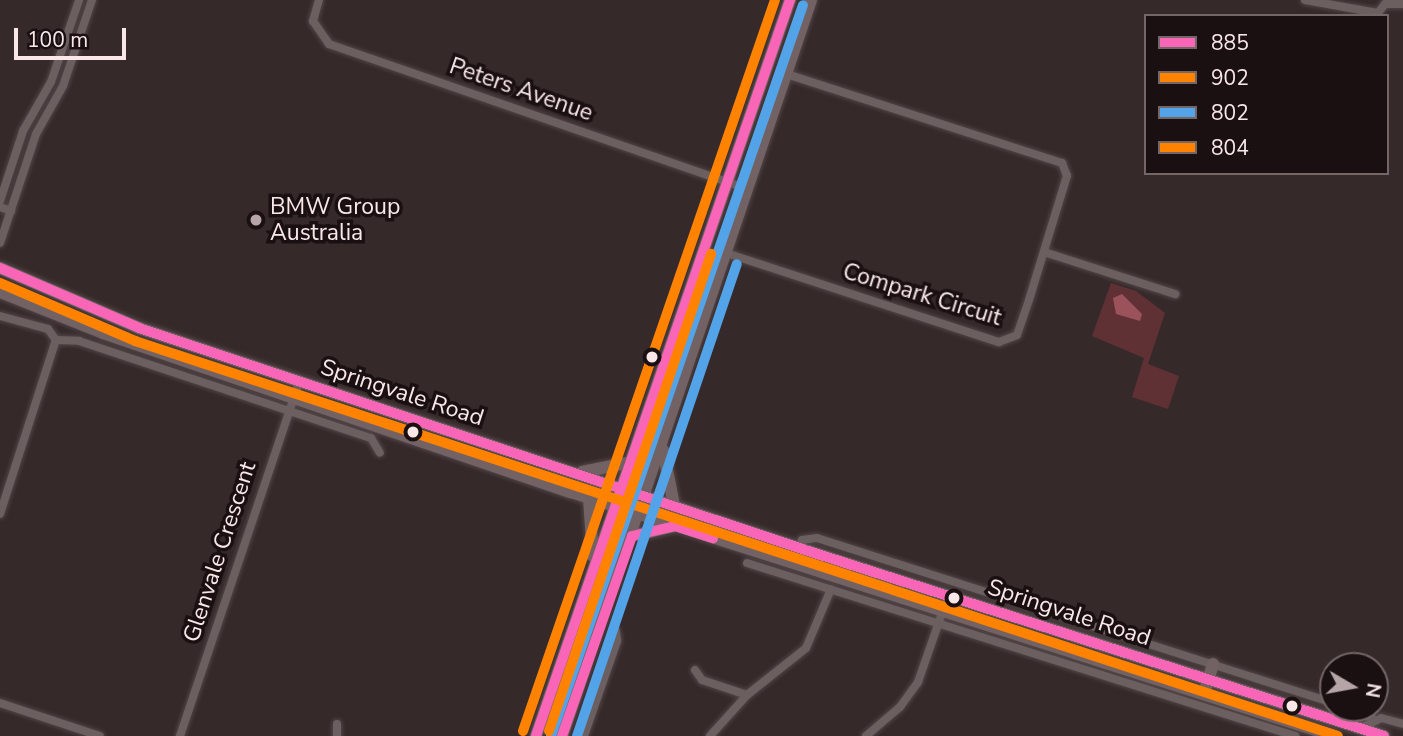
<!DOCTYPE html>
<style>
body{margin:0}
#map{position:relative;width:1403px;height:736px;overflow:hidden;background:#36292a;font-family:"Nunito Sans",sans-serif}
div>[style]{position:absolute}
.green>*{inset:0;background:#5f3135}
.water>*{inset:0;background:#9c525a}
.roads{filter:drop-shadow(0 0 2px #514546) drop-shadow(0 0 2px #514546)}
.minor>*{height:8px;margin:-4px;padding:0 4px;transform-origin:4px;border-radius:4px;background:#6b5f60}
.trunk>*{height:12px;margin:-6px;padding:0 6px;transform-origin:6px;border-radius:6px;background:#726263}
.bus-1>*{height:10px;margin:-5px;padding:0 5px;transform-origin:5px;border-radius:5px;background:#fa66b7}
.bus-2>*{height:10px;margin:-5px;padding:0 5px;transform-origin:5px;border-radius:5px;background:#ff8200}
.bus-3>*{height:10px;margin:-5px;padding:0 5px;transform-origin:5px;border-radius:5px;background:#53a3e8}
.bus-4>*{height:10px;margin:-5px;padding:0 5px;transform-origin:5px;border-radius:5px;background:#ff8200}
.dots>*{width:19px;height:19px;translate:-50% -50%;box-sizing:border-box;border:4px solid #1b1011;border-radius:50%}
span{translate:-50% -50%;white-space:nowrap;text-align:center;line-height:1.15;-webkit-text-stroke:7px #1b1011;paint-order:stroke}
.street-label{font-size:23px;color:#fae8e9}
.poi-label{font-size:23px;color:#fae8e9}
.left{translate:0 -50%;text-align:left}
.legend{position:absolute;left:1144px;top:14px;width:245px;height:161px;box-sizing:border-box;background:#1b1011;border:2px solid #746667;margin:0;padding:9px 12px;list-style:none;font-size:21px;color:#fae8e9}
.legend li{display:flex;align-items:center;gap:14px;height:35px}
.legend b{width:35px;border:2px solid #746667}
.north{position:absolute;left:1319px;top:652px;width:70px;height:70px;box-sizing:border-box;background:#1b1011;border:2px solid #746667;border-radius:50%;rotate:100deg;font-size:19px;font-weight:700;line-height:28px;text-align:center;color:#fae8e9}
.north::after{content:'';display:block;margin:auto;width:24px;height:32px;background:#b5a5a6;clip-path:polygon(50% 0,100% 100%,50% 72%,0 100%)}
.scale{position:absolute;left:14px;top:28px;width:112px;height:32px;box-sizing:border-box;border:4px solid #fae8e9;border-top:0;padding-left:9px;font-size:21px;line-height:24px;white-space:nowrap;color:#fae8e9;-webkit-text-stroke:5px #1b1011;paint-order:stroke}
</style>
<div id="map">
<div class="green">
<i style="clip-path:polygon(1111px 283px,1136px 291px,1165px 313px,1148px 364px,1179px 376px,1168px 409px,1132px 397px,1144px 358px,1092px 336px)"></i>
</div>
<div class="water">
<i style="clip-path:polygon(1122px 294px,1142px 314px,1140px 321px,1116px 314px,1113px 298px)"></i>
</div>
<div class="roads">
<div class="minor">
<i style="left:319px;top:0;width:22px;rotate:106deg"></i>
<i style="left:313px;top:21px;width:28px;rotate:55deg"></i>
<i style="left:329px;top:44px;width:442px;rotate:19.1deg"></i>
<i style="left:1305px;top:0;width:74px;rotate:10.1deg"></i>
<i style="left:1378px;top:13px;width:11px;rotate:-52deg"></i>
<i style="left:1385px;top:4px;width:18px"></i>
<i style="left:0;top:201px;width:74px;rotate:-71.8deg"></i>
<i style="left:23px;top:131px;width:56px;rotate:-60.3deg"></i>
<i style="left:51px;top:82px;width:87px;rotate:-71.1deg"></i>
<i style="left:0;top:207px;width:12px;rotate:20deg"></i>
<i style="left:0;top:243px;width:115px;rotate:-71.7deg"></i>
<i style="left:36px;top:134px;width:55px;rotate:-60.6deg"></i>
<i style="left:63px;top:86px;width:91px;rotate:-71.4deg"></i>
<i style="left:1044px;top:252px;width:138px;rotate:17.8deg"></i>
<i style="left:726px;top:253px;width:287px;rotate:18.1deg"></i>
<i style="left:999px;top:342px;width:19px;rotate:-21deg"></i>
<i style="left:1017px;top:335px;width:37px;rotate:-71deg"></i>
<i style="left:1029px;top:300px;width:130px;rotate:-73deg"></i>
<i style="left:1067px;top:176px;width:14px;rotate:-111deg"></i>
<i style="left:1062px;top:163px;width:290px;rotate:-162.1deg"></i>
<i style="left:0;top:316px;width:50px;rotate:15.2deg"></i>
<i style="left:48px;top:329px;width:14px;rotate:54deg"></i>
<i style="left:56px;top:340px;width:23px;rotate:2deg"></i>
<i style="left:79px;top:341px;width:308px;rotate:18.4deg"></i>
<i style="left:371px;top:438px;width:17px;rotate:59deg"></i>
<i style="left:0;top:514px;width:183px;rotate:-72.2deg"></i>
<i style="left:790px;top:562px;width:25px;rotate:-61deg"></i>
<i style="left:802px;top:540px;width:15px;rotate:-8deg"></i>
<i style="left:817px;top:538px;width:542px;rotate:17.73deg"></i>
<i style="left:747px;top:563px;width:575px;rotate:17.52deg"></i>
<i style="left:695px;top:670px;width:12px;rotate:55deg"></i>
<i style="left:702px;top:680px;width:47px;rotate:18.4deg"></i>
<i style="left:0;top:703px;width:105px;rotate:18.3deg"></i>
<i style="left:1351px;top:708px;width:25px;rotate:26deg"></i>
<i style="left:337px;top:724px;width:12px;rotate:90deg"></i>
<i style="left:1360px;top:728px;width:23px;rotate:-25deg"></i>
<i style="left:1381px;top:718px;width:23px;rotate:15deg"></i>
<i style="left:180px;top:736px;width:373px;rotate:-71.4deg"></i>
<i style="left:584px;top:736px;width:101px;rotate:-70.8deg"></i>
<i style="left:617px;top:641px;width:10px;rotate:-96deg"></i>
<i style="left:710px;top:736px;width:55px;rotate:-47.9deg"></i>
<i style="left:747px;top:695px;width:75px;rotate:-38.5deg"></i>
<i style="left:806px;top:648px;width:64px;rotate:-67deg"></i>
<i style="left:866px;top:736px;width:45px;rotate:-40.5deg"></i>
<i style="left:900px;top:707px;width:31px;rotate:-54deg"></i>
<i style="left:918px;top:682px;width:91px;rotate:-70.8deg"></i>
</div>
<div class="trunk">
<i style="left:0;top:268px;width:151px;rotate:23.3deg"></i>
<i style="left:139px;top:328px;width:699px;rotate:18.43deg"></i>
<i style="left:802px;top:549px;width:611px;rotate:17.81deg"></i>
<i style="left:0;top:292px;width:111px;rotate:21.7deg"></i>
<i style="left:103px;top:333px;width:494px;rotate:18.8deg"></i>
<i style="left:571px;top:492px;width:801px;rotate:17.73deg"></i>
<i style="left:663px;top:450px;width:56px;rotate:78.7deg"></i>
<i style="left:582px;top:472px;width:46px;rotate:-11.3deg"></i>
<i style="left:589px;top:498px;width:58px;rotate:86.1deg"></i>
<i style="left:632px;top:536px;width:44px;rotate:-13.1deg"></i>
<i style="left:1206px;top:687px;width:24px;rotate:-73deg"></i>
<i style="left:536px;top:736px;width:779px;rotate:-70.96deg"></i>
<i style="left:562px;top:736px;width:777px;rotate:-71.31deg"></i>
</div>
</div>
<div class="bus-1">
<i style="left:0;top:268px;width:151px;rotate:23.3deg"></i>
<i style="left:139px;top:328px;width:699px;rotate:18.43deg"></i>
<i style="left:802px;top:549px;width:611px;rotate:17.81deg"></i>
<i style="left:536px;top:736px;width:779px;rotate:-70.96deg"></i>
<i style="left:562px;top:736px;width:212px;rotate:-70.7deg"></i>
<i style="left:632px;top:536px;width:44px;rotate:-13.1deg"></i>
<i style="left:675px;top:526px;width:40px;rotate:18deg"></i>
</div>
<div class="bus-2">
<i style="left:0;top:283px;width:147px;rotate:23.2deg"></i>
<i style="left:135px;top:341px;width:1266px;rotate:18.18deg"></i>
</div>
<div class="bus-3">
<i style="left:551px;top:736px;width:773px;rotate:-70.98deg"></i>
<i style="left:577px;top:736px;width:498px;rotate:-71.3deg"></i>
</div>
<div class="bus-4">
<i style="left:523px;top:731px;width:773px;rotate:-70.98deg"></i>
<i style="left:549px;top:731px;width:504px;rotate:-71.24deg"></i>
</div>
<div class="dots">
<i style="left:256px;top:220px;background:#b5a5a6"></i>
<i style="left:652px;top:357px;background:#fae8e9"></i>
<i style="left:413px;top:432px;background:#fae8e9"></i>
<i style="left:954px;top:598px;background:#fae8e9"></i>
<i style="left:1292px;top:706px;background:#fae8e9"></i>
</div>
<div class="street-label">
<span style="left:521px;top:90px;rotate:19deg">Peters Avenue</span>
<span style="left:922px;top:295px;rotate:17deg">Compark Circuit</span>
<span style="left:402px;top:393px;rotate:18deg">Springvale Road</span>
<span style="left:220px;top:552px;rotate:-72deg">Glenvale Crescent</span>
<span style="left:1069px;top:613px;rotate:18deg">Springvale Road</span>
</div>
<div class="poi-label">
<span class="left" style="left:270px;top:220px">BMW Group<br>Australia</span>
</div>
<ul class="legend">
<li><b style="height:9px;background:#fa66b7"></b>885</li>
<li><b style="height:9px;background:#ff8200"></b>902</li>
<li><b style="height:9px;background:#53a3e8"></b>802</li>
<li><b style="height:9px;background:#ff8200"></b>804</li>
</ul>
<div class="north">N</div>
<div class="scale">100 m</div>
</div>
